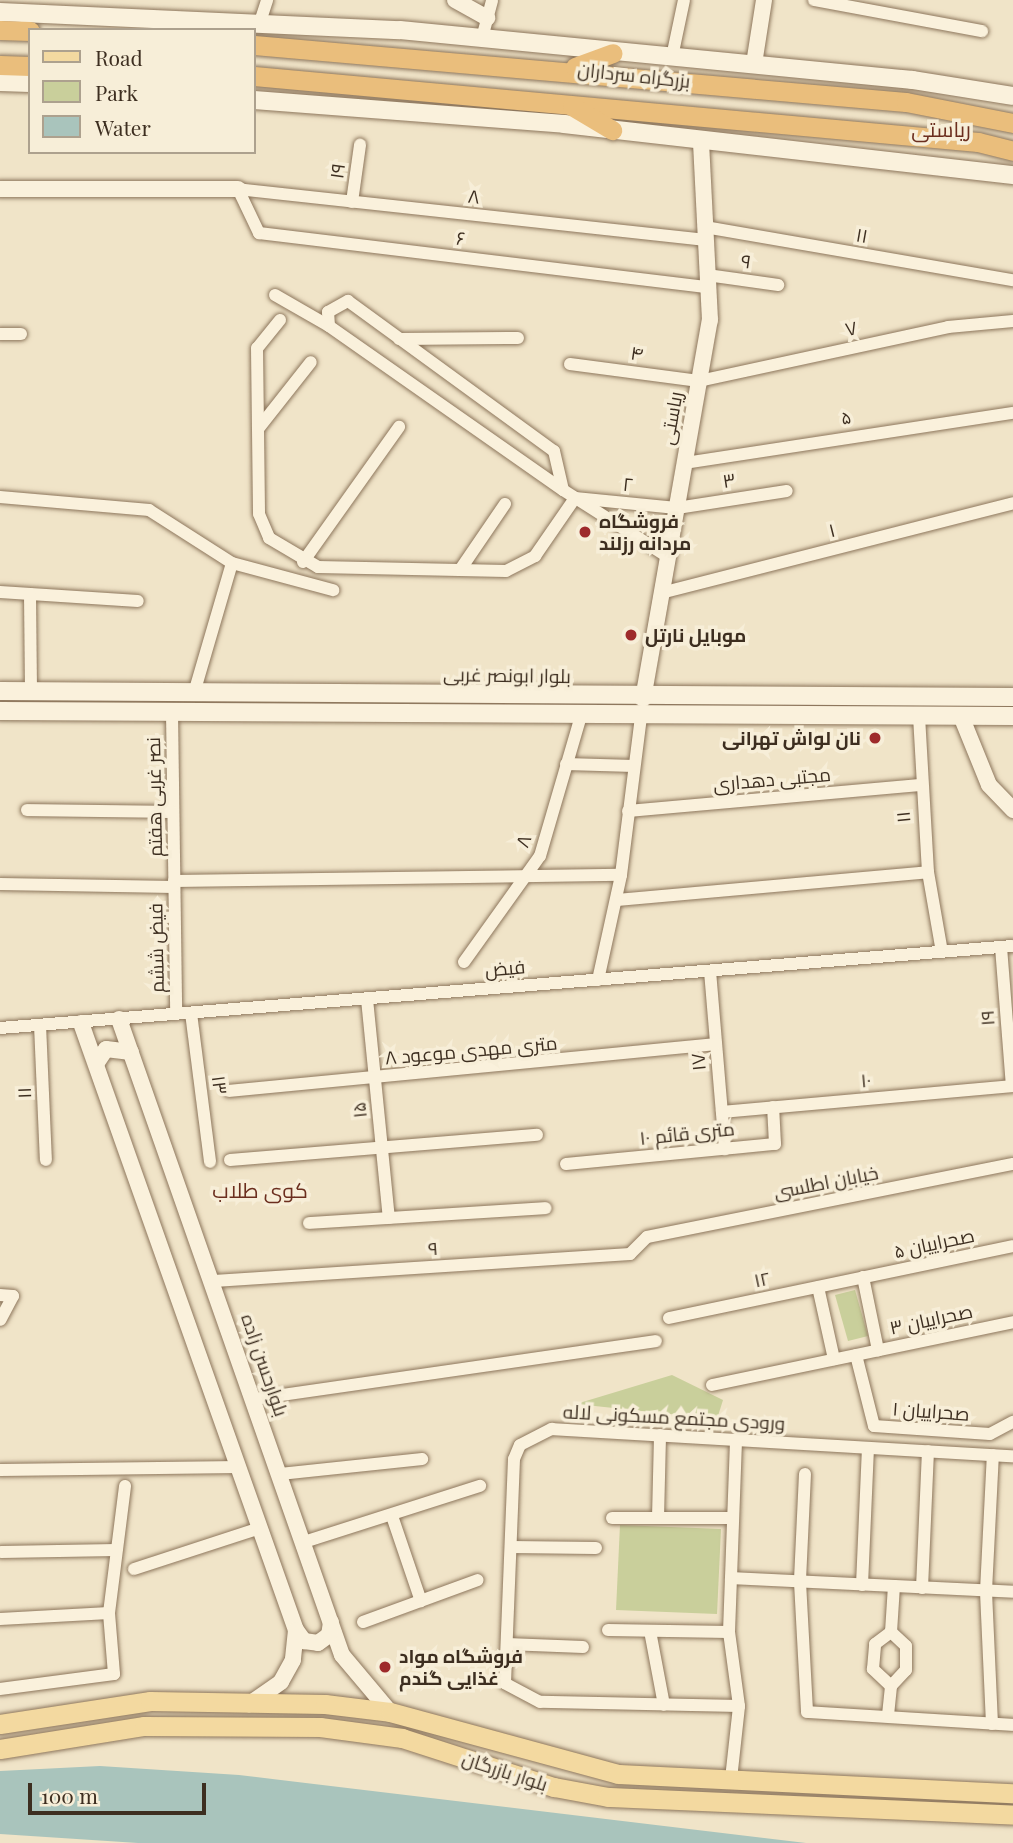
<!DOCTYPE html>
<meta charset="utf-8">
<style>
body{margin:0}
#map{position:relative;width:1013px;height:1843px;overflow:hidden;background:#f0e4c8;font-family:"Playfair Display",Cairo,serif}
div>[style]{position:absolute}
.green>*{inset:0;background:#c9cf9b}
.water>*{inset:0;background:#a9c4bc}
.roads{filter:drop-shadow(0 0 2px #8d765c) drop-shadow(0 0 2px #8d765c)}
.minor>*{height:12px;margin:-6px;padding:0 6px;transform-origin:6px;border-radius:6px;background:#faf1dc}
.tertiary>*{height:16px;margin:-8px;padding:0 8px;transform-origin:8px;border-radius:8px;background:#faf1dc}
.secondary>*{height:18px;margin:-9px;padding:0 9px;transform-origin:9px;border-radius:9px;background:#faf1dc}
.primary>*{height:19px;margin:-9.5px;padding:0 9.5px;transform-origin:9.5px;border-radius:9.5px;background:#f3d9a0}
.trunk>*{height:19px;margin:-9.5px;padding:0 9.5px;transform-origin:9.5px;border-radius:9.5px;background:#eabe7c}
.dots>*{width:19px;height:19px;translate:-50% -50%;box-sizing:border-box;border:4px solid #f7eed8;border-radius:50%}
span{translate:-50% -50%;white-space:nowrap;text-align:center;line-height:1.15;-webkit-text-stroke:7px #f7eed8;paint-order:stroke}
.street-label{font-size:19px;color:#3d2e20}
.poi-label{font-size:19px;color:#3d2e20;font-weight:700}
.left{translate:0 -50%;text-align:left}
.right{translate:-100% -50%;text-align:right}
.neighbourhood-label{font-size:21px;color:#6b2e1e}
.legend{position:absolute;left:28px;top:28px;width:228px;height:126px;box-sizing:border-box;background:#f7eed8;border:2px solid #ada18e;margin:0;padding:9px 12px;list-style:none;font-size:21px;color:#3d2e20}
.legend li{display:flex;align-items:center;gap:14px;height:35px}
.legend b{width:35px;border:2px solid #ada18e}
.scale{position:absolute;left:28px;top:1783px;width:178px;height:32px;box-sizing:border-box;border:4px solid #3d2e20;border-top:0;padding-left:9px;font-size:21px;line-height:24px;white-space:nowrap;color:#3d2e20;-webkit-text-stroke:5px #f7eed8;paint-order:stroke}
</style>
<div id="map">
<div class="green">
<i style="clip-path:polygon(855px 1290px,868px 1336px,848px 1341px,835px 1295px)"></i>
<i style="clip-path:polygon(672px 1375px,723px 1400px,717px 1419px,576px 1404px)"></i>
<i style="clip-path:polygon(620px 1525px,721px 1529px,717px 1614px,616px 1610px)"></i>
</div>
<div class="water">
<i style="clip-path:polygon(100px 1766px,239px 1775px,806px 1843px,138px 1843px,0 1834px,0 1771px)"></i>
</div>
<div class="roads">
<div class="minor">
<i style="left:814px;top:0;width:171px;rotate:10.5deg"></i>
<i style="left:260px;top:22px;width:23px;rotate:-72deg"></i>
<i style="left:482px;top:38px;width:39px;rotate:-75deg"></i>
<i style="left:672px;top:57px;width:58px;rotate:-78.1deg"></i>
<i style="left:352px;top:202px;width:58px;rotate:-82deg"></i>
<i style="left:705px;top:227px;width:313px;rotate:9.8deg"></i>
<i style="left:706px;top:240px;width:471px;rotate:-173.8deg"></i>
<i style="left:238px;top:189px;width:49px;rotate:64.5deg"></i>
<i style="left:259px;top:233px;width:452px;rotate:6.9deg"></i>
<i style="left:707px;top:275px;width:72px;rotate:8deg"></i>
<i style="left:275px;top:295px;width:62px;rotate:29.9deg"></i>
<i style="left:280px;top:320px;width:36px;rotate:129deg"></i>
<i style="left:257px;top:348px;width:166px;rotate:89.3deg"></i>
<i style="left:259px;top:514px;width:26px;rotate:67deg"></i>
<i style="left:269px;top:538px;width:57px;rotate:30.6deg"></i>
<i style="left:318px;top:567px;width:188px;rotate:1.2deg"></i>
<i style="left:506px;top:571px;width:33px;rotate:-27deg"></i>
<i style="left:535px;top:556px;width:70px;rotate:-55.4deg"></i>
<i style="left:575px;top:498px;width:102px;rotate:5.6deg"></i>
<i style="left:677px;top:508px;width:111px;rotate:-8.8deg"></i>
<i style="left:0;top:334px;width:21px"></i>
<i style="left:399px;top:339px;width:119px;rotate:-0.5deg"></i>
<i style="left:570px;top:364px;width:130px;rotate:7.5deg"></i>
<i style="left:699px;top:381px;width:255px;rotate:-12.2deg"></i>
<i style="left:948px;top:327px;width:65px;rotate:-5.3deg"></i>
<i style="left:258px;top:429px;width:85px;rotate:-51.7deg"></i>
<i style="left:685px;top:463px;width:332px;rotate:-8.7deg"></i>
<i style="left:563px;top:490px;width:286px;rotate:-145deg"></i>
<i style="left:329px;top:326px;width:14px;rotate:-94deg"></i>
<i style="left:328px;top:312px;width:23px;rotate:-29deg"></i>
<i style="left:348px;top:301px;width:255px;rotate:36.1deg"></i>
<i style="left:554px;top:451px;width:40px;rotate:77deg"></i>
<i style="left:563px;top:490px;width:125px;rotate:32.5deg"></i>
<i style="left:0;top:497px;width:150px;rotate:5deg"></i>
<i style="left:149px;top:510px;width:98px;rotate:32.6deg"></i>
<i style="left:303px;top:562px;width:166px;rotate:-54.6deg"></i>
<i style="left:460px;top:570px;width:80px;rotate:-55.7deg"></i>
<i style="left:0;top:592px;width:138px;rotate:3.7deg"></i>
<i style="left:661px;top:593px;width:363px;rotate:-14.3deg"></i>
<i style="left:30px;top:594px;width:98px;rotate:89.4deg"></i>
<i style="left:194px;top:693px;width:135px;rotate:-73.7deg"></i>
<i style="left:232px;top:563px;width:105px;rotate:15deg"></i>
<i style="left:172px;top:712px;width:302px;rotate:89.2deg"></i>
<i style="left:919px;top:716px;width:156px;rotate:86.7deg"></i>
<i style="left:928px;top:872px;width:81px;rotate:80.1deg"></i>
<i style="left:566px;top:764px;width:68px;rotate:1.7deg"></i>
<i style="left:27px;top:810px;width:146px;rotate:0.8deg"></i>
<i style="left:628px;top:811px;width:293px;rotate:-5.1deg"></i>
<i style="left:174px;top:881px;width:447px;rotate:-0.8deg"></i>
<i style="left:0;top:884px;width:174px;rotate:1deg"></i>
<i style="left:617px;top:900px;width:312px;rotate:-5.1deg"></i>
<i style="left:1001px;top:947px;width:139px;rotate:85.5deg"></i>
<i style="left:464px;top:962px;width:130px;rotate:-54.4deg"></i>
<i style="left:540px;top:856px;width:146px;rotate:-73.7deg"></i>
<i style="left:710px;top:971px;width:179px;rotate:85.2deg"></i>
<i style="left:598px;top:980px;width:107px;rotate:-77.6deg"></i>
<i style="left:621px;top:875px;width:159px;rotate:-82.8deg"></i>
<i style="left:367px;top:999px;width:220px;rotate:84.3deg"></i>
<i style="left:191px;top:1013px;width:150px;rotate:82.7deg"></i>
<i style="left:40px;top:1025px;width:135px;rotate:87.5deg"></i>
<i style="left:0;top:1028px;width:1016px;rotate:-4.63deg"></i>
<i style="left:229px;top:1091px;width:489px;rotate:-5.5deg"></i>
<i style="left:722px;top:1112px;width:292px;rotate:-5.1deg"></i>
<i style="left:230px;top:1160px;width:308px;rotate:-4.7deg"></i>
<i style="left:566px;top:1164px;width:210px;rotate:-5.5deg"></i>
<i style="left:775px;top:1144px;width:37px;rotate:-93deg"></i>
<i style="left:309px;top:1223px;width:237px;rotate:-3.6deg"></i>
<i style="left:863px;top:1277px;width:75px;rotate:78.4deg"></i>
<i style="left:214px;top:1281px;width:417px;rotate:-3.7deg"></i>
<i style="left:630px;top:1254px;width:24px;rotate:-45deg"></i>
<i style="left:647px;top:1237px;width:373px;rotate:-11.3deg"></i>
<i style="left:818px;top:1287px;width:74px;rotate:77.5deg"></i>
<i style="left:0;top:1295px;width:13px;rotate:4deg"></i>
<i style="left:13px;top:1296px;width:27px;rotate:118deg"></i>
<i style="left:669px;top:1318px;width:351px;rotate:-11.8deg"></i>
<i style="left:856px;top:1355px;width:73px;rotate:75.8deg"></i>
<i style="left:874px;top:1426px;width:116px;rotate:3.9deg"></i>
<i style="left:990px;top:1434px;width:26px;rotate:-28deg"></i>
<i style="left:712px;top:1385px;width:308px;rotate:-11.8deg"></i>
<i style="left:254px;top:1399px;width:406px;rotate:-8.2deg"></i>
<i style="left:0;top:1470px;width:239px;rotate:-0.7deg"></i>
<i style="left:280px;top:1474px;width:143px;rotate:-6deg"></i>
<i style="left:805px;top:1474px;width:108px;rotate:92.7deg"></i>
<i style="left:800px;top:1582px;width:130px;rotate:86.9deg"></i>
<i style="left:807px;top:1712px;width:206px;rotate:3.6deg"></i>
<i style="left:392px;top:1516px;width:90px;rotate:71.2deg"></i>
<i style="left:612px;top:1518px;width:121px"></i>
<i style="left:658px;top:1518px;width:83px;rotate:-88.6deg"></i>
<i style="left:304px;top:1542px;width:185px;rotate:-17.7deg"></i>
<i style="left:511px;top:1547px;width:85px;rotate:0.7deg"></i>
<i style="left:1px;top:1552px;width:115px;rotate:-1deg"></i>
<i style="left:134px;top:1569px;width:133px;rotate:-18deg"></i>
<i style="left:731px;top:1578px;width:282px;rotate:2.8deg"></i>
<i style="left:862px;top:1585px;width:137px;rotate:-87.5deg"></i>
<i style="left:922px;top:1588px;width:137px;rotate:-87.5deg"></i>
<i style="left:0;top:1619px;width:109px;rotate:-3.2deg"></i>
<i style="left:363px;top:1622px;width:122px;rotate:-20.1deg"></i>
<i style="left:608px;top:1630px;width:121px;rotate:0.9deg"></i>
<i style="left:650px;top:1631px;width:75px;rotate:79.3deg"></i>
<i style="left:507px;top:1644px;width:76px;rotate:2.3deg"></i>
<i style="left:891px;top:1686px;width:25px;rotate:-137deg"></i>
<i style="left:873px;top:1669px;width:25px;rotate:-85deg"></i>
<i style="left:875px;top:1644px;width:20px;rotate:-37deg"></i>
<i style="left:891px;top:1632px;width:46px;rotate:-86.3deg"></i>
<i style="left:0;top:1689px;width:115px;rotate:-7.5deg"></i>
<i style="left:114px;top:1674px;width:61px;rotate:-94.7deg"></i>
<i style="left:109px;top:1613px;width:128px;rotate:-82.8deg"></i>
<i style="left:739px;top:1706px;width:199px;rotate:-178.8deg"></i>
<i style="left:540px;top:1702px;width:40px;rotate:-152deg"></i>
<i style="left:505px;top:1683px;width:224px;rotate:-87.7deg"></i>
<i style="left:514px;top:1459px;width:15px;rotate:-67deg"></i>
<i style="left:520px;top:1445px;width:36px;rotate:-27deg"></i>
<i style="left:552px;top:1429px;width:462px;rotate:3.4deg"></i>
<i style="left:888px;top:1715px;width:29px;rotate:-84deg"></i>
<i style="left:891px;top:1686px;width:22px;rotate:-47deg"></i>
<i style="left:906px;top:1670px;width:24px;rotate:-90deg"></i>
<i style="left:906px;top:1646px;width:21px;rotate:-137deg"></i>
<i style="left:992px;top:1724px;width:133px;rotate:-92.6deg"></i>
<i style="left:986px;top:1591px;width:136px;rotate:-87.1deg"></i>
<i style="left:731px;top:1779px;width:73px;rotate:-83.7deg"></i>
<i style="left:739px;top:1706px;width:75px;rotate:-97.7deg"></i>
<i style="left:729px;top:1632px;width:192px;rotate:-87.9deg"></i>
</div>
<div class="tertiary">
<i style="left:455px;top:0;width:37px;rotate:29deg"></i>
<i style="left:754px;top:64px;width:65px;rotate:-81.1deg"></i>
<i style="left:0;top:189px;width:238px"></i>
<i style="left:643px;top:699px;width:385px;rotate:-80deg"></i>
<i style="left:710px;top:320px;width:179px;rotate:-92.9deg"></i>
<i style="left:961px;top:716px;width:74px;rotate:67.9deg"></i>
<i style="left:989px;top:785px;width:35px;rotate:46deg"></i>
<i style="left:119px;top:1019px;width:674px;rotate:70.68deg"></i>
<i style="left:342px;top:1655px;width:75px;rotate:49.9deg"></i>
<i style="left:81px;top:1023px;width:644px;rotate:70.5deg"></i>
<i style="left:296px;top:1630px;width:30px;rotate:96deg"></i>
<i style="left:293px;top:1660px;width:25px;rotate:119deg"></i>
<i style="left:281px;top:1682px;width:39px;rotate:145deg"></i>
<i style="left:96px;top:1064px;width:18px;rotate:-56deg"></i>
<i style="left:106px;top:1049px;width:25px;rotate:7deg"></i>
<i style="left:296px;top:1630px;width:14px;rotate:54deg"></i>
<i style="left:304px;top:1641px;width:14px;rotate:8deg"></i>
<i style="left:318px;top:1643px;width:14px;rotate:-36deg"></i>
<i style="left:329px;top:1635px;width:13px;rotate:-81deg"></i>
</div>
<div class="secondary">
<i style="left:0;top:12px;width:400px;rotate:2.6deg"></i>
<i style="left:400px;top:30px;width:515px;rotate:5.57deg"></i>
<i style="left:913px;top:80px;width:101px;rotate:9.1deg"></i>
<i style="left:0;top:82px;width:30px;rotate:2deg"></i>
<i style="left:254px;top:100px;width:311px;rotate:4.4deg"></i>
<i style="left:564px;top:124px;width:452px;rotate:6.5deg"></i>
<i style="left:0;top:691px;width:1013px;rotate:0.34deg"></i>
<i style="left:0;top:711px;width:1013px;rotate:0.28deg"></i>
</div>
<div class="primary">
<i style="left:0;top:1724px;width:152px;rotate:-8.7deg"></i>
<i style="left:150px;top:1701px;width:175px;rotate:1deg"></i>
<i style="left:325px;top:1704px;width:65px;rotate:7deg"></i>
<i style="left:390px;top:1712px;width:236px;rotate:15.2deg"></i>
<i style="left:618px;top:1774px;width:395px;rotate:2.8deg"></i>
<i style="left:0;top:1749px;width:146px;rotate:-9.1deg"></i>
<i style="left:144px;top:1726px;width:176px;rotate:0.3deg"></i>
<i style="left:320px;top:1727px;width:83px;rotate:7.6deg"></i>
<i style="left:402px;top:1738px;width:160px;rotate:17.9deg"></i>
<i style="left:554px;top:1787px;width:55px;rotate:10.5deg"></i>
<i style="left:608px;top:1797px;width:405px;rotate:2.5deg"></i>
</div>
<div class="trunk">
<i style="left:0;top:30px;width:30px;rotate:2deg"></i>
<i style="left:254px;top:45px;width:654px;rotate:5deg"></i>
<i style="left:906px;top:102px;width:109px;rotate:11.1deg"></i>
<i style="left:0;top:65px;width:30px;rotate:2deg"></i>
<i style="left:575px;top:67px;width:40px;rotate:-20.2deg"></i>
<i style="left:254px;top:76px;width:727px;rotate:5.21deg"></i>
<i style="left:978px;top:142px;width:36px;rotate:14deg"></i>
<i style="left:572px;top:106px;width:47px;rotate:31deg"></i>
</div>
</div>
<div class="dots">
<i style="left:585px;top:532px;background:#9e2a2b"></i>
<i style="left:631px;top:635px;background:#9e2a2b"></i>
<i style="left:875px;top:738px;background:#9e2a2b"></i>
<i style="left:385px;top:1667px;background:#9e2a2b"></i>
</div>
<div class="street-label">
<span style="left:634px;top:75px;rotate:6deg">بزرگراه سرداران</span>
<span style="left:337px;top:171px;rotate:-82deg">۱۹</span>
<span style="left:474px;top:196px;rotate:6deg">۸</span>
<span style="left:862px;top:235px;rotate:10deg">۱۱</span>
<span style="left:461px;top:238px;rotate:7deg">۶</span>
<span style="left:746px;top:261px;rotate:8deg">۹</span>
<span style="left:851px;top:328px;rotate:-12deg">۷</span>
<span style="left:637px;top:353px;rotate:8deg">۴</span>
<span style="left:846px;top:417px;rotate:-9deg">۵</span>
<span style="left:671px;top:418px;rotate:-80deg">ریاستی</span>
<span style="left:729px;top:480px;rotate:-9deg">۳</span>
<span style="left:628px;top:484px;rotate:6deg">۲</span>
<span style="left:832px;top:530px;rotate:-14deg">۱</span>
<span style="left:507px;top:675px;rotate:1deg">بلوار ابونصر غربی</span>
<span style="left:772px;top:779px;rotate:-5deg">مجتبی دهداری</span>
<span style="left:154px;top:797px;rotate:-91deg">نصر غربی هفتم</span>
<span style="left:903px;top:817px;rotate:-95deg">۱۱</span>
<span style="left:523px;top:841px;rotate:-69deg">۸</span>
<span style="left:156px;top:948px;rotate:-91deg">فیض ششم</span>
<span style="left:505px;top:968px;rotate:-5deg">فیض</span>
<span style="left:987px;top:1018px;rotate:-94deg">۱۹</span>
<span style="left:471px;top:1050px;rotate:-5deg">۸ متری مهدی موعود</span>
<span style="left:698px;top:1062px;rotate:-95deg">۱۷</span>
<span style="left:866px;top:1080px;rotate:-5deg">۱۰</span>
<span style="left:220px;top:1085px;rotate:83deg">۱۳</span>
<span style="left:24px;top:1093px;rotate:-92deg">۱۱</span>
<span style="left:359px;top:1110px;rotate:-96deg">۱۵</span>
<span style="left:687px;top:1133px;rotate:-6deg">۱۰ متری قائم</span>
<span style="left:826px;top:1182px;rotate:-11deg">خيابان اطلسى</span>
<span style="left:934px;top:1243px;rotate:-12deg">۵ صحراییان</span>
<span style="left:433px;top:1248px;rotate:-4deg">۹</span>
<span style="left:762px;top:1279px;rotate:-12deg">۱۲</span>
<span style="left:931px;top:1319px;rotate:-12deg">صحراییان ۳</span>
<span style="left:265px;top:1365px;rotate:71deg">بلوارحسن زاده</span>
<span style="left:931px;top:1411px;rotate:4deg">صحراییان ۱</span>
<span style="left:674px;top:1417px;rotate:3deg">ورودی مجتمع مسکونی لاله</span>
<span style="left:505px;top:1771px;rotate:18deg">بلوار بازرگان</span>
</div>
<div class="poi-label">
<span class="left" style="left:599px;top:532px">فروشگاه<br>مردانه رزلند</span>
<span class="left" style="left:645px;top:635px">موبایل نارتل</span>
<span class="right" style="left:861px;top:738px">نان لواش تهرانی</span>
<span class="left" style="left:399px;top:1667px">فروشگاه مواد<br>غذایی گندم</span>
</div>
<div class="neighbourhood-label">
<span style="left:941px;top:128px">ریاستی</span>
<span style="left:260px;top:1189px">کوی طلاب</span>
</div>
<ul class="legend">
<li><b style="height:9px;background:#f3d9a0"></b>Road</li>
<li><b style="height:19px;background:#c9cf9b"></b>Park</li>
<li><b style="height:19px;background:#a9c4bc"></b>Water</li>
</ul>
<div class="scale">100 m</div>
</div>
